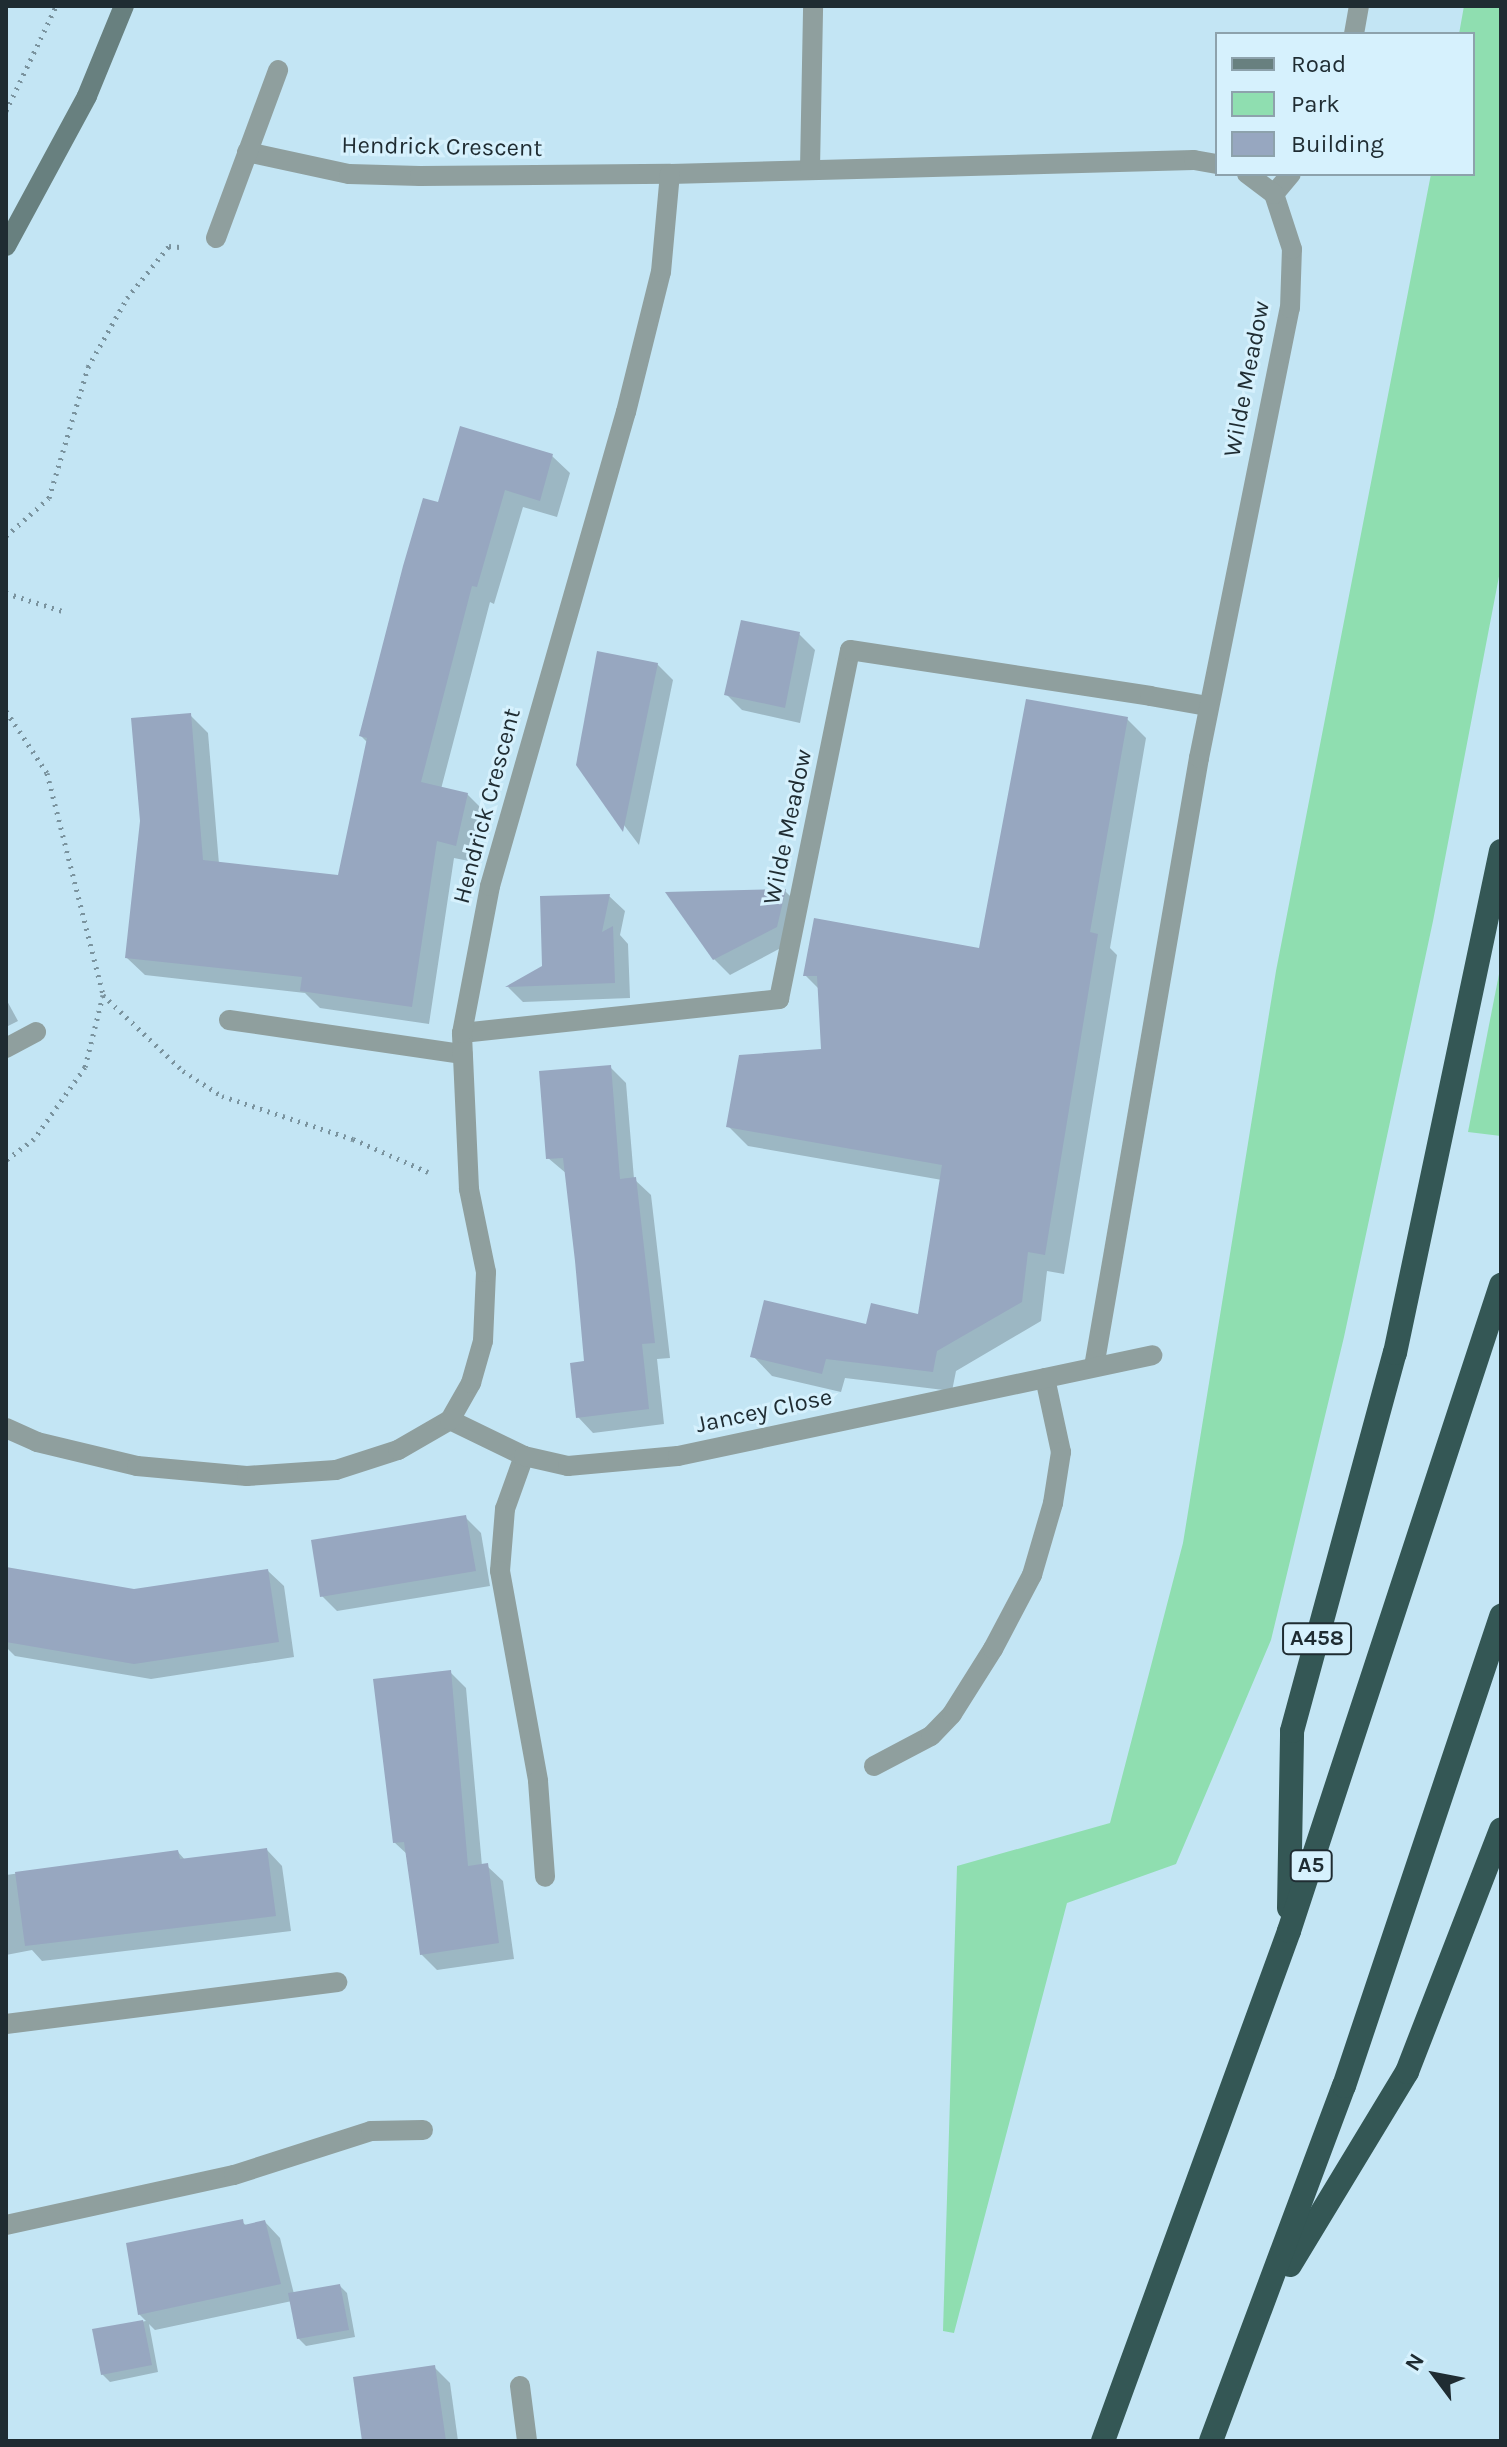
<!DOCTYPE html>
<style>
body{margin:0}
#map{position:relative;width:1507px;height:2447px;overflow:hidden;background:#c3e5f4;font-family:Karla,sans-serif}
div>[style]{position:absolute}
.green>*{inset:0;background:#8fdeb0}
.shadow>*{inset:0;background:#0003}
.building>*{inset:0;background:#97a7c0}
.path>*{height:5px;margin-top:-2.5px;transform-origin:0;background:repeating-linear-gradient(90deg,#7a939e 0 2px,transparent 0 8px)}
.lane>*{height:20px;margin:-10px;padding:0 10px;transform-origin:10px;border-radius:10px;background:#8f9f9e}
.street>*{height:20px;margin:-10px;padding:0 10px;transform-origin:10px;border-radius:10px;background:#8f9f9e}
.secondary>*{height:20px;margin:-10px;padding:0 10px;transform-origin:10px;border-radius:10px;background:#68807f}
.highway>*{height:24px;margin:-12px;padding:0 12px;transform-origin:12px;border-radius:12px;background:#345755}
span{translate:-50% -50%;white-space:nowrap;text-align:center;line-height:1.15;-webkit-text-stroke:6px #d6f1fd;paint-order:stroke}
.shield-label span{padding:2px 6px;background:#d6f1fd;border:2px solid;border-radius:6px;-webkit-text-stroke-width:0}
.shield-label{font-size:22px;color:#1f2c32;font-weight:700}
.street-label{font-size:24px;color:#1f2c32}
.frame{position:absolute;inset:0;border:8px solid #1f2c32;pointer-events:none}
.legend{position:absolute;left:1215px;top:32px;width:260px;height:144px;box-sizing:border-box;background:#d6f1fd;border:2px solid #8da2ac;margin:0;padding:10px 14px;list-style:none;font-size:24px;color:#1f2c32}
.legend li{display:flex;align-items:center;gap:16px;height:40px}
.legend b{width:40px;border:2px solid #8da2ac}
.north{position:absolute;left:1395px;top:2335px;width:80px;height:80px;-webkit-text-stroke:6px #d6f1fd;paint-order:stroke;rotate:302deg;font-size:22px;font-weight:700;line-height:32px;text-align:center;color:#1f2c32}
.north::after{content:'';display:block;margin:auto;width:28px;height:36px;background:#1f2c32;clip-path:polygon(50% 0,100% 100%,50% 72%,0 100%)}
</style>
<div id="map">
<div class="green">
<i style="clip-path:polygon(1464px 6px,1501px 6px,1501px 566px,1433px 921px,1344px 1337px,1271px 1640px,1176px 1864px,1067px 1903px,954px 2333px,943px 2331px,957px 1866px,1110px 1823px,1183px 1543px,1276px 971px,1431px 174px,1473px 174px,1473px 34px,1459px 34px)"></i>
<i style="clip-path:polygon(1501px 964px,1501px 1136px,1468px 1132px)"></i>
</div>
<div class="shadow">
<i style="clip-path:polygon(552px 456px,570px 473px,557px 517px,523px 507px,494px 604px,490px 602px,441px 789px,467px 794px,485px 812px,474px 862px,454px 858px,429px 1024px,320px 1008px,305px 993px,145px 975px,127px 958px,190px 715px,208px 733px,219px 864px,339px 877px,368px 743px,361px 736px,440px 505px)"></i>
<i style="clip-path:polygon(799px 634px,815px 650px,800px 723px,742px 710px,726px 694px)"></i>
<i style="clip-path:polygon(657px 664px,673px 680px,639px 845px,578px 764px)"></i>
<i style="clip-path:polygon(1127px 719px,1146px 738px,1110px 948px,1117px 955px,1064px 1274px,1047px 1271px,1041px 1321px,956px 1371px,952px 1391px,845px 1378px,841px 1392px,772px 1376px,753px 1356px,919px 1316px,942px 1180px,748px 1146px,728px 1126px,823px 1051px,820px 990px,805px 975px,981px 950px)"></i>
<i style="clip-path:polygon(785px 891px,800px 906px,792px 942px,730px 975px,714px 959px)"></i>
<i style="clip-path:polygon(609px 896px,625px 911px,620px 935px,628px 944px,630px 998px,523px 1002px,508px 987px,544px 967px)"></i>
<i style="clip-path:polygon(6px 999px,18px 1021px,6px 1027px)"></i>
<i style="clip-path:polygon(610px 1067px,626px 1083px,634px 1179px,651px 1195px,670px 1358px,657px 1359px,664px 1424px,593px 1433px,578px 1417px,586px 1363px,567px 1174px,548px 1158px)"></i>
<i style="clip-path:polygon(466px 1518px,481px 1533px,490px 1586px,337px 1611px,322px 1596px)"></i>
<i style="clip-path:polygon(268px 1571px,284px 1586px,294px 1657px,151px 1679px,15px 1656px,6px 1647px,6px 1600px,134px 1591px)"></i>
<i style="clip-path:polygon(450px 1672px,466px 1688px,482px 1866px,487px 1866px,503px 1881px,514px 1959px,437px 1970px,421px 1954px,408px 1855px,394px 1842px)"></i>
<i style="clip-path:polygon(267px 1850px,282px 1866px,291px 1931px,42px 1961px,32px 1950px,6px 1955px,6px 1875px,178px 1852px,186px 1861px)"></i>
<i style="clip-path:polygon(242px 2222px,247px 2226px,265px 2222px,280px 2238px,294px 2294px,340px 2286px,347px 2293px,355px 2337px,306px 2346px,298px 2338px,292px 2301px,155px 2330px,149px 2324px,158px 2372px,110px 2382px,102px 2374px,94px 2331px,146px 2321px,139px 2314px)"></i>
<i style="clip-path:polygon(434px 2367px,450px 2383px,458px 2441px,364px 2441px)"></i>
</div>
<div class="building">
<i style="clip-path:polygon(460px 426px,553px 454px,540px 501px,505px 490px,477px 587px,472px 586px,421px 782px,468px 793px,456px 846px,437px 841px,412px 1007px,300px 991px,302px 977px,125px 958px,140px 821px,131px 718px,191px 713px,203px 860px,338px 875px,367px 738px,359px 736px,403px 566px,423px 498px,438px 502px)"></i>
<i style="clip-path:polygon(741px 620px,800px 632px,785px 708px,724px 695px)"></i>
<i style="clip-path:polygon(597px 651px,658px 663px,623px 832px,576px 765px)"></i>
<i style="clip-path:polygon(1026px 699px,1128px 717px,1090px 932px,1098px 934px,1045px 1255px,1028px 1252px,1022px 1302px,937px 1351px,933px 1372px,826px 1359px,822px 1374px,750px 1357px,764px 1300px,866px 1324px,871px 1303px,918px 1314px,942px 1165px,726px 1127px,739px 1055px,821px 1049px,817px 976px,803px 976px,814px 918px,979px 948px)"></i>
<i style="clip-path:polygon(786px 889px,777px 927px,713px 960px,665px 892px)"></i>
<i style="clip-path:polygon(610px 894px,602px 932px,613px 926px,615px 983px,505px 987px,542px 966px,540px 896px)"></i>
<i style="clip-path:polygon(611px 1065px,620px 1179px,636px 1177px,655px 1343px,642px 1344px,649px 1409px,576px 1418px,570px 1363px,584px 1361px,575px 1261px,563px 1158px,546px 1159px,539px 1071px)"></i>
<i style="clip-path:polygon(466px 1515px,476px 1571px,320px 1597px,311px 1540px)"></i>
<i style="clip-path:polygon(6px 1567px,134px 1589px,268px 1569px,279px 1642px,134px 1664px,6px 1642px)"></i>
<i style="clip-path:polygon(451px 1670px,468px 1866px,488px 1863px,499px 1943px,420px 1955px,404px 1842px,393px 1843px,373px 1679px)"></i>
<i style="clip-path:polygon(267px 1848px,276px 1916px,25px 1946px,15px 1872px,178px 1850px,180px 1859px)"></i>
<i style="clip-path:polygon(243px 2219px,244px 2225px,265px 2220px,281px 2284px,138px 2315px,126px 2243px)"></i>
<i style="clip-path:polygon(340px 2284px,349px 2330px,297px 2339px,288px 2293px)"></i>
<i style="clip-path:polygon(143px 2320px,152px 2365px,101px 2375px,92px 2329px)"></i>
<i style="clip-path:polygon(435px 2365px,446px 2441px,362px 2441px,353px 2377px)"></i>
</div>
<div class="path">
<i style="left:6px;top:111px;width:116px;rotate:-64.5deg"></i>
<i style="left:6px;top:536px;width:57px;rotate:-41.5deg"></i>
<i style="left:49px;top:498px;width:137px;rotate:-73.4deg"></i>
<i style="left:88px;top:367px;width:79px;rotate:-60.5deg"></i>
<i style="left:127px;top:298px;width:67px;rotate:-51.1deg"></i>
<i style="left:169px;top:246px;width:11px;rotate:5deg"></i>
<i style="left:6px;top:593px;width:63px;rotate:17.6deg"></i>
<i style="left:6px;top:711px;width:74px;rotate:56.5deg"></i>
<i style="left:47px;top:773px;width:229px;rotate:75.8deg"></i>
<i style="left:103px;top:995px;width:74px;rotate:104deg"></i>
<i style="left:85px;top:1067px;width:88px;rotate:125.3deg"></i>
<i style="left:34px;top:1139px;width:35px;rotate:143deg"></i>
<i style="left:103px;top:995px;width:110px;rotate:43.5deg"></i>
<i style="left:183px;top:1071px;width:46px;rotate:32.7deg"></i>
<i style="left:222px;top:1096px;width:138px;rotate:18.2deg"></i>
<i style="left:353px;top:1139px;width:82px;rotate:23.7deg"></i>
</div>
<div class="lane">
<i style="left:229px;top:1020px;width:236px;rotate:8.3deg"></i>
<i style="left:462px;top:1033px;width:319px;rotate:-6.1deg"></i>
<i style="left:779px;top:999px;width:356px;rotate:-78.5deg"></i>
<i style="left:850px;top:650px;width:304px;rotate:8.7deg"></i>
<i style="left:6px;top:1048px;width:34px;rotate:-28deg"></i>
<i style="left:1094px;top:1367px;width:618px;rotate:-80.22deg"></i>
<i style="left:524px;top:1456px;width:56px;rotate:109.7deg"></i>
<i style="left:505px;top:1509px;width:62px;rotate:94.6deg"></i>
<i style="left:500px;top:1571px;width:213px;rotate:79.7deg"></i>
<i style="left:538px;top:1781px;width:96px;rotate:85.8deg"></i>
<i style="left:874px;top:1766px;width:64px;rotate:-27.8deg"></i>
<i style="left:931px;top:1736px;width:30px;rotate:-46deg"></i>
<i style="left:952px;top:1714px;width:77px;rotate:-57.8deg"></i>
<i style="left:993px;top:1649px;width:84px;rotate:-62.2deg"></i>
<i style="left:1032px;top:1575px;width:75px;rotate:-73.7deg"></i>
<i style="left:6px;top:2024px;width:334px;rotate:-7.2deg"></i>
<i style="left:520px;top:2386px;width:55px;rotate:82.7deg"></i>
</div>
<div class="street">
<i style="left:1354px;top:34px;width:28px;rotate:-80deg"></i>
<i style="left:247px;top:152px;width:104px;rotate:12.2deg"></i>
<i style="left:349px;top:174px;width:71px;rotate:1.6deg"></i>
<i style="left:420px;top:176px;width:250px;rotate:-0.5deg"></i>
<i style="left:670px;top:174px;width:524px;rotate:-1.53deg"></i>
<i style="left:1194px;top:160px;width:23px;rotate:10deg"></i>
<i style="left:810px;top:168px;width:162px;rotate:-88.9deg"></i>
<i style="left:1274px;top:194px;width:26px;rotate:-50deg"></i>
<i style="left:216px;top:238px;width:179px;rotate:-69.7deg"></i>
<i style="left:1150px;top:696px;width:59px;rotate:9.8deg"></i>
<i style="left:1199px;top:758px;width:459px;rotate:-78.6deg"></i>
<i style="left:1290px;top:308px;width:59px;rotate:-88.1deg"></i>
<i style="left:1292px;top:249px;width:58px;rotate:-108.1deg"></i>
<i style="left:1274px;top:194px;width:34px;rotate:-143deg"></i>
<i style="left:1045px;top:1378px;width:76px;rotate:77.8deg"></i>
<i style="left:1061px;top:1452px;width:52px;rotate:98.9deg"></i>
<i style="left:450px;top:1420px;width:82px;rotate:25.9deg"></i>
<i style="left:524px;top:1456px;width:45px;rotate:12.8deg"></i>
<i style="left:568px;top:1466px;width:110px;rotate:-5.2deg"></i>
<i style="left:678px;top:1456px;width:485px;rotate:-12deg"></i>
<i style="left:6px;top:1428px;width:34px;rotate:24deg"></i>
<i style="left:37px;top:1442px;width:103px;rotate:13.5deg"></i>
<i style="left:137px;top:1466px;width:110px;rotate:5.2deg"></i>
<i style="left:247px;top:1476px;width:89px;rotate:-3.9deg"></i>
<i style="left:336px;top:1470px;width:65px;rotate:-17.9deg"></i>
<i style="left:398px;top:1450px;width:60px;rotate:-30deg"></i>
<i style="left:450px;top:1420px;width:43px;rotate:-60.4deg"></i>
<i style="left:471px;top:1383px;width:44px;rotate:-74.1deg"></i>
<i style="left:483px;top:1341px;width:69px;rotate:-87.5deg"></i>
<i style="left:486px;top:1272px;width:85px;rotate:-101.6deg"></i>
<i style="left:469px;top:1189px;width:156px;rotate:-92.6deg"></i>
<i style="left:462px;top:1033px;width:150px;rotate:-79.2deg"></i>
<i style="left:490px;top:886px;width:493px;rotate:-74deg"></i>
<i style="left:626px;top:412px;width:144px;rotate:-76deg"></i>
<i style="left:661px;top:272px;width:98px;rotate:-84.8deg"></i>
<i style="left:6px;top:2225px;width:233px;rotate:-12.4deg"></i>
<i style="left:234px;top:2175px;width:144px;rotate:-17.8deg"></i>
<i style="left:371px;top:2131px;width:52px;rotate:-1.1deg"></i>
</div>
<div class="secondary">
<i style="left:6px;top:246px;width:170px;rotate:-61.6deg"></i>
<i style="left:87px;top:96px;width:97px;rotate:-67.7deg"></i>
</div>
<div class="highway">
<i style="left:1289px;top:1908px;width:177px;rotate:-89deg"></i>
<i style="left:1292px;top:1731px;width:392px;rotate:-74.8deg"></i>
<i style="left:1395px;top:1353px;width:513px;rotate:-78.08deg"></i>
<i style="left:1290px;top:2265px;width:226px;rotate:-58.8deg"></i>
<i style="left:1407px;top:2072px;width:260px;rotate:-68.8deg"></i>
<i style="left:1103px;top:2441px;width:543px;rotate:-69.96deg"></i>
<i style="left:1289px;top:1931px;width:680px;rotate:-71.83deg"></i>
<i style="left:1211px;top:2441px;width:379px;rotate:-69.5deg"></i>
<i style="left:1344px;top:2086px;width:496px;rotate:-71.5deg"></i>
</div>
<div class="shield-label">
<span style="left:1317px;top:1639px">A458</span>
<span style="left:1311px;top:1866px">A5</span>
</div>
<div class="street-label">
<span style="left:442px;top:147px;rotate:1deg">Hendrick Crescent</span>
<span style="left:1247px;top:379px;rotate:-79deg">Wilde Meadow</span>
<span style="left:487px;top:806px;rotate:-75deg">Hendrick Crescent</span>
<span style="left:788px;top:827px;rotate:-78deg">Wilde Meadow</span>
<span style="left:764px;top:1411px;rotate:-12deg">Jancey Close</span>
</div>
<div class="frame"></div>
<ul class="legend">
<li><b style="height:10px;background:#68807f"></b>Road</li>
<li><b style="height:22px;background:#8fdeb0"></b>Park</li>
<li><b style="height:22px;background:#97a7c0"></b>Building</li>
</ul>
<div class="north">N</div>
</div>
